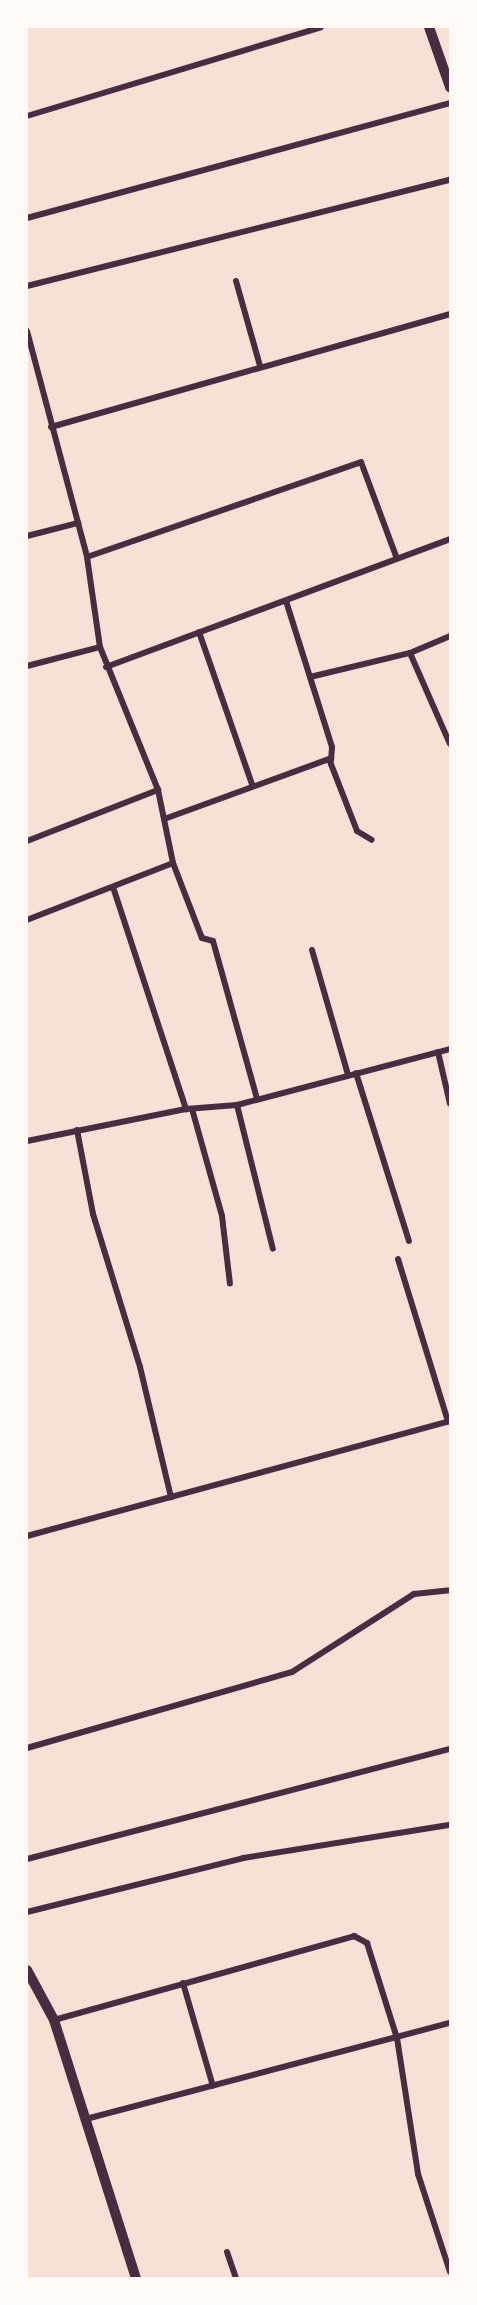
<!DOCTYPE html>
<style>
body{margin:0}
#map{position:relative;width:477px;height:2305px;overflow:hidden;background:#f7e1d7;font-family:Helvetica,sans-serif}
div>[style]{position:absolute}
.minor>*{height:6px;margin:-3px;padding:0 3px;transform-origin:3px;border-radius:3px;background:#4a2c40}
.tertiary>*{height:10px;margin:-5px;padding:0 5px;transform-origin:5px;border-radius:5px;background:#4a2c40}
span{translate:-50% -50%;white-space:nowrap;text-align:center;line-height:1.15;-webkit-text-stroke:4.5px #fffaf5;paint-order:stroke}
.frame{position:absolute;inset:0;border:28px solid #fffaf5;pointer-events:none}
</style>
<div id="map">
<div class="minor">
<i style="left:27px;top:116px;width:307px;rotate:-16.8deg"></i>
<i style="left:27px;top:218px;width:438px;rotate:-15.2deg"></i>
<i style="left:236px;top:281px;width:88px;rotate:74.2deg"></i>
<i style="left:27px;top:286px;width:436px;rotate:-14.1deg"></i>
<i style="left:27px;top:331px;width:234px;rotate:75.1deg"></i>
<i style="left:87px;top:557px;width:91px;rotate:81.8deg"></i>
<i style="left:100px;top:647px;width:154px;rotate:67.9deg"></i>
<i style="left:158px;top:790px;width:75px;rotate:78.4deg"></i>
<i style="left:173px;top:863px;width:157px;rotate:158.7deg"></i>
<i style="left:51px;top:427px;width:415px;rotate:-15.8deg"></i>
<i style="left:27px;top:536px;width:53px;rotate:-14.3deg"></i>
<i style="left:87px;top:557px;width:290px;rotate:-19.1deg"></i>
<i style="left:361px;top:462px;width:103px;rotate:69.6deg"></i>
<i style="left:286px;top:601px;width:153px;rotate:72.5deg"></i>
<i style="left:332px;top:747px;width:13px;rotate:94deg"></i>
<i style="left:199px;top:632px;width:161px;rotate:70.8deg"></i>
<i style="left:410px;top:653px;width:99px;rotate:66.3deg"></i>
<i style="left:27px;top:666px;width:75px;rotate:-14.6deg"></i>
<i style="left:106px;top:667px;width:367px;rotate:-20.4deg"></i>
<i style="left:310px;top:677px;width:103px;rotate:-13.5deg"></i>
<i style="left:410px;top:653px;width:43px;rotate:-23deg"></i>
<i style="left:167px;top:818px;width:172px;rotate:-20deg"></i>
<i style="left:329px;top:759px;width:77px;rotate:68.7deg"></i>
<i style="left:357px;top:831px;width:17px;rotate:31deg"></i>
<i style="left:27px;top:841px;width:141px;rotate:-21.3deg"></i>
<i style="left:173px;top:863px;width:80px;rotate:68.9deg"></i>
<i style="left:202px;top:938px;width:11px;rotate:15deg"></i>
<i style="left:213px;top:941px;width:164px;rotate:74.4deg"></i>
<i style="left:114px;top:890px;width:231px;rotate:71.8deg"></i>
<i style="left:312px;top:950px;width:130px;rotate:73.9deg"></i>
<i style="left:438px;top:1052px;width:53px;rotate:77deg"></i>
<i style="left:356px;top:1073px;width:176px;rotate:72.5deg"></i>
<i style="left:237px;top:1105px;width:148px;rotate:76deg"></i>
<i style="left:192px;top:1109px;width:111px;rotate:74.3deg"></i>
<i style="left:222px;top:1216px;width:68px;rotate:83.3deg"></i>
<i style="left:77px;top:1130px;width:86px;rotate:79.2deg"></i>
<i style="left:93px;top:1214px;width:160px;rotate:72.9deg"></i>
<i style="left:140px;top:1367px;width:134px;rotate:76.6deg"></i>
<i style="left:27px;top:1141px;width:162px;rotate:-11.4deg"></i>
<i style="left:186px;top:1109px;width:51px;rotate:-4.5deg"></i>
<i style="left:237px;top:1105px;width:220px;rotate:-14.7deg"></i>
<i style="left:398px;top:1259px;width:170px;rotate:72.9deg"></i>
<i style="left:27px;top:1536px;width:438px;rotate:-15.2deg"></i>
<i style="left:27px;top:1748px;width:276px;rotate:-16deg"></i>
<i style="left:292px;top:1672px;width:145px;rotate:-32.6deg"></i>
<i style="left:414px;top:1594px;width:36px;rotate:-6deg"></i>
<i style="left:27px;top:1859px;width:437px;rotate:-14.6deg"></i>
<i style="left:27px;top:1912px;width:223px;rotate:-14deg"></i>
<i style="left:243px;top:1858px;width:210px;rotate:-9.1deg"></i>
<i style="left:183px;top:1983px;width:107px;rotate:73.8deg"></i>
<i style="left:54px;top:2020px;width:312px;rotate:-15.6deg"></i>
<i style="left:354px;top:1936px;width:15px;rotate:28deg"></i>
<i style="left:367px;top:1943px;width:100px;rotate:72.5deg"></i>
<i style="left:397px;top:2038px;width:138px;rotate:81.2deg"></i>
<i style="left:418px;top:2174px;width:103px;rotate:71.9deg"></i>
<i style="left:86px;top:2119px;width:376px;rotate:-14.8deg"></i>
<i style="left:227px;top:2252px;width:28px;rotate:71deg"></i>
</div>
<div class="tertiary">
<i style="left:429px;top:27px;width:64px;rotate:70.7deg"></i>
<i style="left:27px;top:1970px;width:57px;rotate:61.6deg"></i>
<i style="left:54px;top:2020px;width:271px;rotate:72.4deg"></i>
</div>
<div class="frame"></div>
</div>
